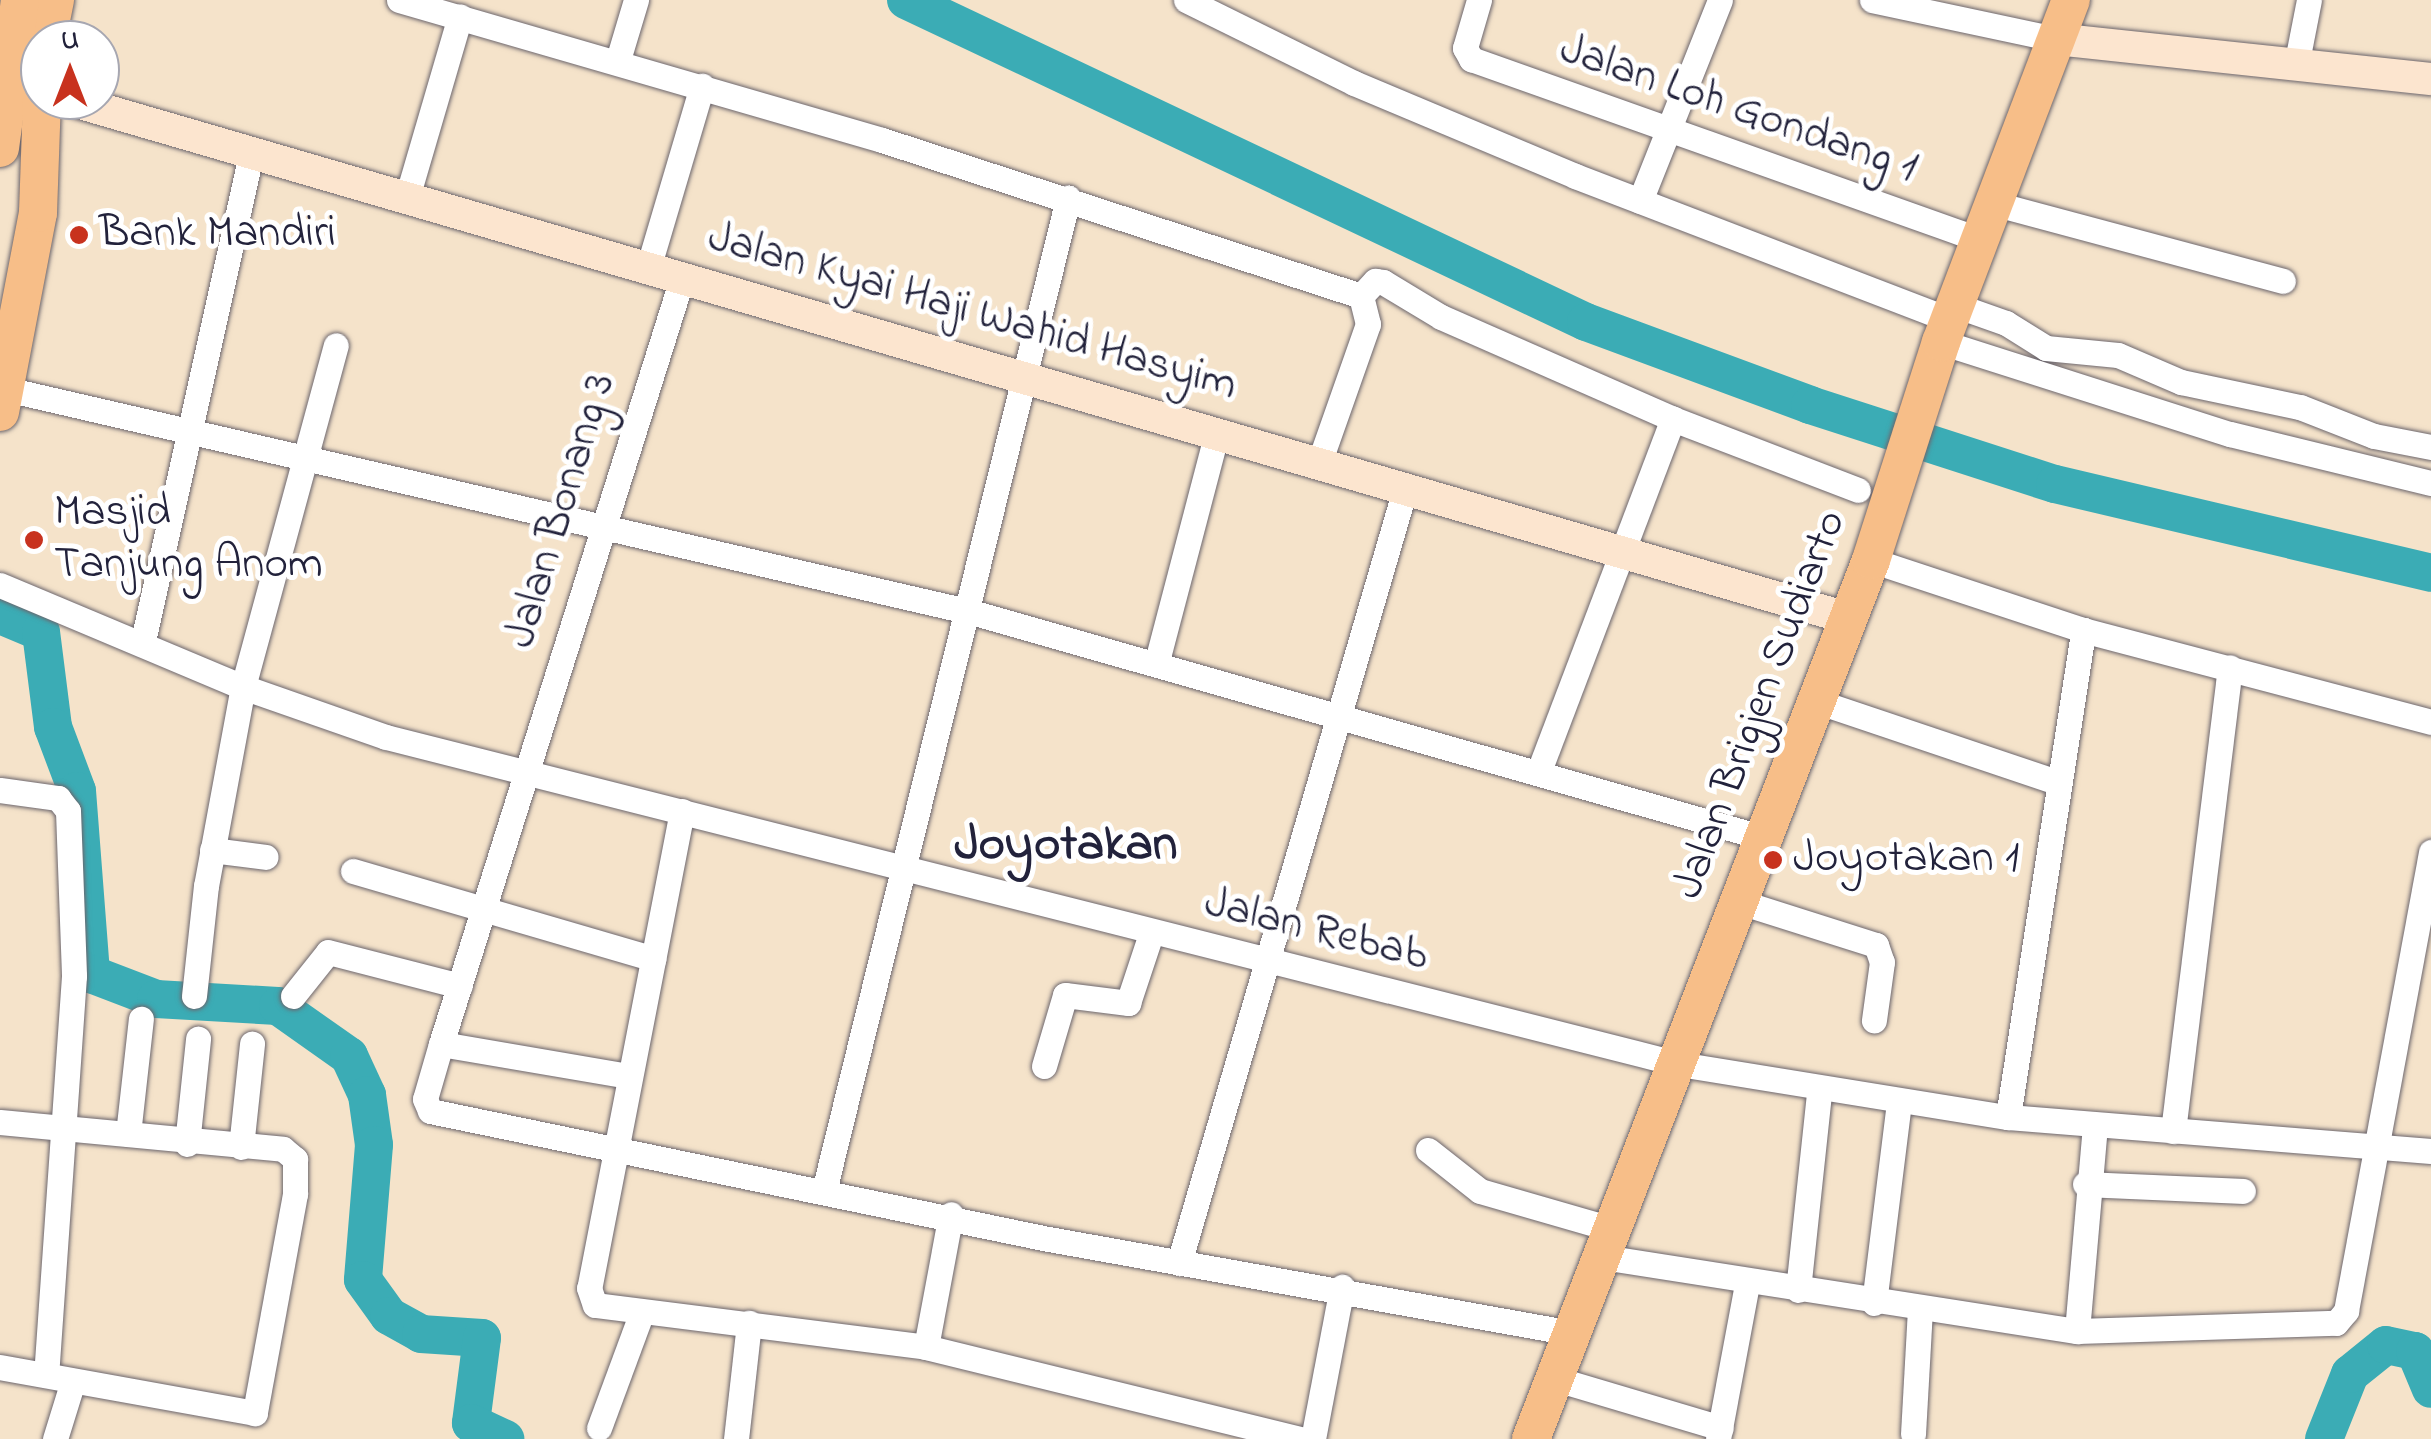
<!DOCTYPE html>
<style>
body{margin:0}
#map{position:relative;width:2431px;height:1439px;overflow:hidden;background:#f5e3ca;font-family:"Indie Flower",sans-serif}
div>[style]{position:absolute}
.river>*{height:38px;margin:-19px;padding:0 19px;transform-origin:19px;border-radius:19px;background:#3bacb5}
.roads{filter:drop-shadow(0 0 2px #6c666d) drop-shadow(0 0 2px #6c666d)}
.street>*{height:25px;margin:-12.5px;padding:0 12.5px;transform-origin:12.5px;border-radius:12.5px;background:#fff}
.secondary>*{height:32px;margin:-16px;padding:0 16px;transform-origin:16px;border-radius:16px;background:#fce5cf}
.primary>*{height:38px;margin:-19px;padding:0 19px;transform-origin:19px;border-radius:19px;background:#f7be88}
.dots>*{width:28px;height:28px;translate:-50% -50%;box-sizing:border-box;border:5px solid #fff;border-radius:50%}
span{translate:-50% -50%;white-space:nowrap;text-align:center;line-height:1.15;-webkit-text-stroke:10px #fff;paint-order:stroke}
.street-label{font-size:45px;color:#22223b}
.poi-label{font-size:45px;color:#22223b}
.left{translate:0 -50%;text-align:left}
.quarter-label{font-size:50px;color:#22223b;font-weight:700}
.north{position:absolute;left:20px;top:20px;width:100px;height:100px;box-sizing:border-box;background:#fff;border:2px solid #a7a7b1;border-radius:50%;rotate:0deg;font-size:28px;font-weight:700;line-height:40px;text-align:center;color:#22223b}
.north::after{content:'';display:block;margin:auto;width:35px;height:45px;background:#c8321e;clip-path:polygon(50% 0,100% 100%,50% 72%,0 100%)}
</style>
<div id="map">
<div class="river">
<i style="left:906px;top:0;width:752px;rotate:25.34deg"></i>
<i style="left:1586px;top:322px;width:239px;rotate:20.3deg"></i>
<i style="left:1810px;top:405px;width:257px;rotate:17.9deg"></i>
<i style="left:2055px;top:484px;width:386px;rotate:13.3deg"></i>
<i style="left:0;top:615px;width:44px;rotate:22.5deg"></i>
<i style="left:41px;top:632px;width:96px;rotate:82.8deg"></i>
<i style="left:53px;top:727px;width:68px;rotate:69.4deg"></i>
<i style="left:77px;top:791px;width:184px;rotate:85.6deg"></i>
<i style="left:91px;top:974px;width:70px;rotate:21deg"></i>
<i style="left:156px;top:999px;width:122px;rotate:3.3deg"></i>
<i style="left:278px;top:1006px;width:87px;rotate:35.2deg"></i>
<i style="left:349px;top:1056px;width:43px;rotate:65.2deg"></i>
<i style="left:367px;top:1095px;width:50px;rotate:82deg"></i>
<i style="left:374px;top:1145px;width:135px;rotate:94.7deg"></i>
<i style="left:363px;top:1280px;width:44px;rotate:54.2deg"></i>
<i style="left:389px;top:1316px;width:37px;rotate:29deg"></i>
<i style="left:421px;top:1334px;width:61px;rotate:3.8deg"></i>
<i style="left:482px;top:1338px;width:86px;rotate:97.4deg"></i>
<i style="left:471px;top:1423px;width:38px;rotate:25deg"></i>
<i style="left:2324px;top:1439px;width:70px;rotate:-68.2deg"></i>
<i style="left:2350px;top:1374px;width:46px;rotate:-38.9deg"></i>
<i style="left:2386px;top:1345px;width:30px;rotate:12deg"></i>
<i style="left:2415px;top:1351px;width:41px;rotate:67.2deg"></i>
</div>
<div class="roads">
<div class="street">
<i style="left:399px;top:0;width:503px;rotate:16.16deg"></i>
<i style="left:882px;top:140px;width:504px;rotate:18.04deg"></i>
<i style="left:1361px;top:296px;width:29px;rotate:76deg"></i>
<i style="left:1368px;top:324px;width:147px;rotate:109.4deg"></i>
<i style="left:1186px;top:0;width:187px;rotate:26.3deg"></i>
<i style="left:1354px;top:83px;width:240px;rotate:22.8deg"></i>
<i style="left:1575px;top:176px;width:402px;rotate:21deg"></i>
<i style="left:1479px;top:0;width:50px;rotate:106.3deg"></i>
<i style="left:1465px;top:48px;width:13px;rotate:61deg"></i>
<i style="left:1471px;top:59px;width:541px;rotate:19.54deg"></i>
<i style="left:1872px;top:0;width:188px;rotate:12deg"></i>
<i style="left:618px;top:60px;width:63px;rotate:-73.3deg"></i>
<i style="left:2297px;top:61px;width:62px;rotate:-78.9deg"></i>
<i style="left:408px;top:194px;width:185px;rotate:-73.7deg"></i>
<i style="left:1640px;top:201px;width:216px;rotate:-68.3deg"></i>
<i style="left:1996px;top:204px;width:297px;rotate:15deg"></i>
<i style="left:649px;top:265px;width:187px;rotate:-73.5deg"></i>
<i style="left:683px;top:275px;width:806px;rotate:107.47deg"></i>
<i style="left:441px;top:1044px;width:57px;rotate:106.2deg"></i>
<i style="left:425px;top:1099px;width:13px;rotate:67deg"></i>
<i style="left:430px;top:1111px;width:626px;rotate:11.7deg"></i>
<i style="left:1043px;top:1238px;width:537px;rotate:10.18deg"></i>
<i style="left:1361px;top:296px;width:21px;rotate:-47deg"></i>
<i style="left:1375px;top:281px;width:8px;rotate:7deg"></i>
<i style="left:1383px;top:282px;width:68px;rotate:31.1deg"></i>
<i style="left:1441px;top:317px;width:253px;rotate:23.7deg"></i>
<i style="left:1673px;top:419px;width:198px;rotate:21deg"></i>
<i style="left:1955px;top:305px;width:54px;rotate:19.4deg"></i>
<i style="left:2006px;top:323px;width:47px;rotate:32deg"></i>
<i style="left:2046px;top:348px;width:72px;rotate:5.6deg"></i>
<i style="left:2118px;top:355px;width:69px;rotate:23.2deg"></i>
<i style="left:2181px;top:382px;width:122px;rotate:11.9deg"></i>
<i style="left:2300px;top:407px;width:79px;rotate:21.4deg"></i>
<i style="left:2374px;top:436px;width:58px;rotate:10.9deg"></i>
<i style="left:1941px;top:342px;width:303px;rotate:17.7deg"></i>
<i style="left:2230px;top:434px;width:207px;rotate:13.7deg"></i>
<i style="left:6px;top:389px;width:990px;rotate:13.01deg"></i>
<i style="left:971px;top:612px;width:821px;rotate:15.9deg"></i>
<i style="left:1871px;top:560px;width:223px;rotate:18.3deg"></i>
<i style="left:2083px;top:630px;width:360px;rotate:14.8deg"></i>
<i style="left:0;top:585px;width:264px;rotate:22.8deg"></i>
<i style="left:243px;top:687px;width:151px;rotate:19.3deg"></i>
<i style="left:386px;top:737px;width:1334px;rotate:14.19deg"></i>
<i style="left:1679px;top:1064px;width:333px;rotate:9.2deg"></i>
<i style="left:2008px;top:1117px;width:424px;rotate:4.6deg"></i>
<i style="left:143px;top:641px;width:503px;rotate:-77.48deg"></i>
<i style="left:1157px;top:661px;width:236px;rotate:-75.3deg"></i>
<i style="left:1813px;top:700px;width:256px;rotate:18.6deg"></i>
<i style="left:1539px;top:771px;width:377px;rotate:-69.2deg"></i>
<i style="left:0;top:790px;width:59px;rotate:7.9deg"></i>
<i style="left:58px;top:798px;width:16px;rotate:52deg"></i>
<i style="left:68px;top:811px;width:165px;rotate:87.9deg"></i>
<i style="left:74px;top:976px;width:400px;rotate:94deg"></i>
<i style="left:682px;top:811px;width:486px;rotate:101deg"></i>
<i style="left:589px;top:1288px;width:18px;rotate:71deg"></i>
<i style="left:595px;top:1305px;width:334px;rotate:7.2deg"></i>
<i style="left:926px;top:1347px;width:386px;rotate:13.8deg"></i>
<i style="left:212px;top:850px;width:54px;rotate:7.4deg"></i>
<i style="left:353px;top:871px;width:313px;rotate:16.3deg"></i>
<i style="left:1737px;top:901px;width:146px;rotate:17.6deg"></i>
<i style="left:1876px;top:945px;width:18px;rotate:71deg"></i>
<i style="left:1882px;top:962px;width:59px;rotate:97.9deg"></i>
<i style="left:194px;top:996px;width:111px;rotate:-83.8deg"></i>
<i style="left:206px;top:886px;width:202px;rotate:-79.5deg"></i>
<i style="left:243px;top:687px;width:354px;rotate:-74.8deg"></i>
<i style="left:293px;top:996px;width:56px;rotate:-51.5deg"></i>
<i style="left:328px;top:952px;width:136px;rotate:14.4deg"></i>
<i style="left:441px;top:1044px;width:191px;rotate:9.7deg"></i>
<i style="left:1044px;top:1066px;width:74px;rotate:-73.5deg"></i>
<i style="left:1065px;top:995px;width:64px;rotate:7.2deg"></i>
<i style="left:1128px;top:1003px;width:73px;rotate:-71.6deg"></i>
<i style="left:2008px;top:1117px;width:493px;rotate:-81.2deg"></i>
<i style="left:0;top:1122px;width:284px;rotate:5.4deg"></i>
<i style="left:283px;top:1149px;width:16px;rotate:40deg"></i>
<i style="left:295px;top:1159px;width:35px;rotate:90deg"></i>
<i style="left:295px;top:1194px;width:223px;rotate:100.4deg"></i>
<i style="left:255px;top:1413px;width:259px;rotate:-169.8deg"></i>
<i style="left:2173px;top:1131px;width:467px;rotate:-83deg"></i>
<i style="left:128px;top:1134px;width:116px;rotate:-83.6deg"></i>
<i style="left:187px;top:1144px;width:106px;rotate:-84deg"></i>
<i style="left:241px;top:1147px;width:104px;rotate:-83.9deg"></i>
<i style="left:1428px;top:1150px;width:66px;rotate:38.3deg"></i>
<i style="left:1480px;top:1191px;width:137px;rotate:16.1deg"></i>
<i style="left:2085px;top:1184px;width:158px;rotate:2.5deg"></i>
<i style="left:824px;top:1191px;width:1023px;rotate:-76.19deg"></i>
<i style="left:1603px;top:1257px;width:480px;rotate:8.9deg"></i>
<i style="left:2077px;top:1331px;width:259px;rotate:-1.8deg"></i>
<i style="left:2336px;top:1323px;width:16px;rotate:-50deg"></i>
<i style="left:2346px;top:1311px;width:467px;rotate:-79.5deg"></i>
<i style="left:1179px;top:1263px;width:806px;rotate:-73.72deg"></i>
<i style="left:1798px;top:1290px;width:199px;rotate:-83.9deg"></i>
<i style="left:1874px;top:1303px;width:204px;rotate:-82.9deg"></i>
<i style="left:2077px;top:1331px;width:206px;rotate:-85deg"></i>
<i style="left:926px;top:1347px;width:135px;rotate:-79.4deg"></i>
<i style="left:1553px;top:1378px;width:175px;rotate:16.6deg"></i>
<i style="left:599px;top:1428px;width:124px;rotate:-69.7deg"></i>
<i style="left:1913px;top:1434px;width:124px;rotate:-86.8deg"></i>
<i style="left:55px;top:1439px;width:61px;rotate:-72.8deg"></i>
<i style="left:736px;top:1439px;width:117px;rotate:-83.6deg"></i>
<i style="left:1313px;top:1439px;width:155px;rotate:-79.2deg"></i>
<i style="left:1718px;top:1439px;width:158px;rotate:-79.4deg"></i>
</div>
<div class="secondary">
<i style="left:2056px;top:39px;width:377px;rotate:6.1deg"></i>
<i style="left:70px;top:100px;width:1851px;rotate:16.25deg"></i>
</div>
<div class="primary">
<i style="left:47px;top:40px;width:41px;rotate:-78.7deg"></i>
<i style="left:0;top:148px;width:149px;rotate:-82.3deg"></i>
<i style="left:0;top:412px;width:203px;rotate:-79.2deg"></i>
<i style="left:38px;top:213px;width:113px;rotate:-88deg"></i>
<i style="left:1531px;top:1439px;width:942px;rotate:-68.85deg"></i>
<i style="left:1871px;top:560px;width:229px;rotate:-72.2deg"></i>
<i style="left:1941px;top:342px;width:366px;rotate:-69.2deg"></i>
</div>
</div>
<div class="dots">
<i style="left:79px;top:235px;background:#c8321e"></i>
<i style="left:34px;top:540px;background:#c8321e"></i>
<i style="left:1773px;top:860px;background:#c8321e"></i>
</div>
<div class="street-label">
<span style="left:1738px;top:110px;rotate:19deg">Jalan Loh Gondang 1</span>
<span style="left:972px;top:313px;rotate:16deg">Jalan Kyai Haji Wahid Hasyim</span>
<span style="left:562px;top:511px;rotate:-73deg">Jalan Bonang 3</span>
<span style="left:1761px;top:705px;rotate:-69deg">Jalan Brigjen Sudiarto</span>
<span style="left:1316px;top:931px;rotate:14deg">Jalan Rebab</span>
</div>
<div class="poi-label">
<span class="left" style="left:99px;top:235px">Bank Mandiri</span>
<span class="left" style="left:54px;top:540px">Masjid<br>Tanjung Anom</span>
<span class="left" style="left:1793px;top:860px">Joyotakan 1</span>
</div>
<div class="quarter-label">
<span style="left:1066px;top:846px">Joyotakan</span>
</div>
<div class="north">U</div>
</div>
